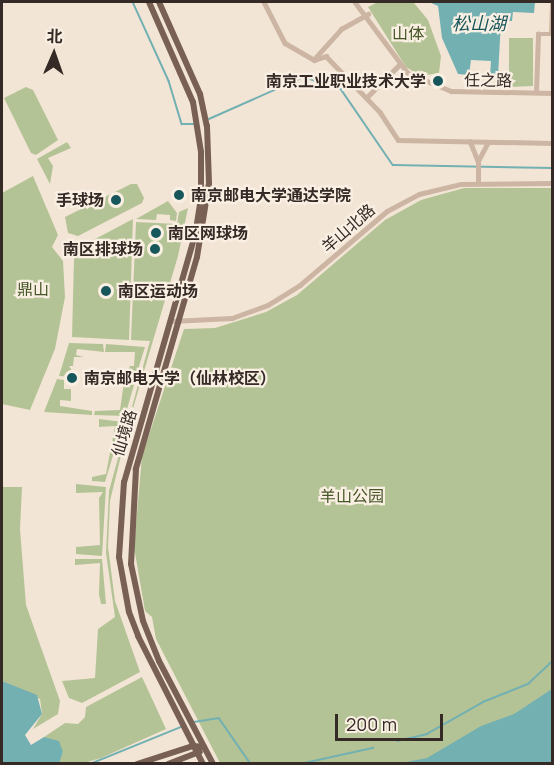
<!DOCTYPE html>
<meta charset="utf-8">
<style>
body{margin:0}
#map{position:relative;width:554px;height:765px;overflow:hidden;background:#f3e5d6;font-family:Manrope,"Noto Sans SC",sans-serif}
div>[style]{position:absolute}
.green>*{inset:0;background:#b4c395}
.water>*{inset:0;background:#73b0b2}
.stream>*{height:1.5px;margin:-0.75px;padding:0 0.75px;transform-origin:0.75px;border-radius:0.75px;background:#73b0b2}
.minor>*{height:4.5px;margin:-2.25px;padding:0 2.25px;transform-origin:2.25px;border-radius:2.25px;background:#ccb5a2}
.major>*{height:6px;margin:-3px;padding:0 3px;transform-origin:3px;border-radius:3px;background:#796054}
.dots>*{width:16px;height:16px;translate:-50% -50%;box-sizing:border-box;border:3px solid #faefe3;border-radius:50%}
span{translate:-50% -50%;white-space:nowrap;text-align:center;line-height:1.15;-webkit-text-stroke:4.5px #faefe3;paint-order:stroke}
.park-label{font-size:16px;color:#455627}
.street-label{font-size:16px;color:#352a25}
.poi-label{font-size:16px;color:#352a25;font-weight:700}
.right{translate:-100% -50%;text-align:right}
.left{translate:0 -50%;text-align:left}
.water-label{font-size:18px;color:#17565a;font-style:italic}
.frame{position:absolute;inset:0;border:3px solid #352a25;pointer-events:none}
.north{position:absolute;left:24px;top:24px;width:60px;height:60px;-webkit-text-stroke:4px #faefe3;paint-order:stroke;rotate:2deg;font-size:16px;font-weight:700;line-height:24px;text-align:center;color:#352a25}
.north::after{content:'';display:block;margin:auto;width:21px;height:27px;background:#352a25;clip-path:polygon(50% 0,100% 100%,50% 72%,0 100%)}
.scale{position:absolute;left:335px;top:714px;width:108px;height:27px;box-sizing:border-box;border:3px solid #352a25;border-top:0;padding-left:8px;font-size:18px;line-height:21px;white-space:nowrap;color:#352a25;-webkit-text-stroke:4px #faefe3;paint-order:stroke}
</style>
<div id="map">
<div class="green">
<i style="clip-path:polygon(378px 2px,414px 3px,428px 20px,441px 56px,439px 73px,421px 76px,406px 67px,368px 7px)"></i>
<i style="clip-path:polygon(509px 38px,533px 38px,533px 86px,509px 87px)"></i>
<i style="clip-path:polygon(26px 87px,33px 90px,58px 140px,36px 155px,31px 153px,4px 98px)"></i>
<i style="clip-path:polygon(67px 142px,71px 148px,48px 158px,53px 166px,50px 184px,37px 159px)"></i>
<i style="clip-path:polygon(33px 176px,58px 235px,52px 247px,63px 261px,65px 297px,55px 349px,30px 410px,2px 404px,2px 193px)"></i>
<i style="clip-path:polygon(131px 184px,137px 184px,144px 198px,142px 203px,78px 236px,68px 233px,65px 217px)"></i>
<i style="clip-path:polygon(464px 188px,552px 188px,552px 763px,220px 763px,156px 639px,152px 617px,145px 611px,134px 547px,142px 456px,184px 329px,215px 328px,266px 312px,297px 295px,385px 220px,421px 200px)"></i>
<i style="clip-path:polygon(168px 201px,177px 213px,176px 221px,170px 220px,170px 215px,157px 214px,156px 220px,136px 219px)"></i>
<i style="clip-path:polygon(188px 208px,178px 256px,129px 422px,110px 501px,108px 547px,115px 601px,140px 672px,82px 703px,69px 698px,62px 681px,95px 678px,98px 629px,115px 617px,106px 553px,109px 491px,150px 341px,131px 340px,136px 222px,177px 224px,179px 212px)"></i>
<i style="clip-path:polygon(133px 219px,129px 340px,72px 337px,74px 259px,80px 247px)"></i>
<i style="clip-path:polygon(69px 343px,103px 344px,104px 352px,77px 349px,76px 355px,84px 357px,74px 357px,73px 366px,69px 366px,76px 377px,59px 376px)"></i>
<i style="clip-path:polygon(106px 344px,145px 347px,135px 379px,125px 379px,130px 366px,134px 366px,135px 352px,105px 352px)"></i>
<i style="clip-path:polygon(57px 379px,64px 380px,64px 389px,71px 389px,71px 401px,60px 400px,60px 406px,92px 411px,92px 415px,44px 412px)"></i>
<i style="clip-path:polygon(124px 382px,134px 385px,125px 416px,94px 415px,95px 411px,120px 410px)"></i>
<i style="clip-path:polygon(99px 419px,123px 422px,105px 482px,92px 481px,92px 477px,106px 474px,115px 426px,99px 427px)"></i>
<i style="clip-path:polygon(76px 484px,106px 487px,102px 556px,76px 554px,76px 547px,100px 545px,99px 498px,103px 492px,76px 493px)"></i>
<i style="clip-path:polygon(2px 487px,22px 487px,20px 529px,26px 605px,60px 701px,58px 714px,33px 729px,42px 714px,40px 699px,2px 681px)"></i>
<i style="clip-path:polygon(75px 559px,102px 559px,106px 604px,101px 604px,99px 594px,100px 563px,75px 565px)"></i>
<i style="clip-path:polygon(142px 677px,166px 729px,101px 758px,84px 763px,58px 763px,63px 752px,44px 737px,65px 723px,78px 724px,85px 717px,86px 707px)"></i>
</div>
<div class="water">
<i style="clip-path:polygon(429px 2px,535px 2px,534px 13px,513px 12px,512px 21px,501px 21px,498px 76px,490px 76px,491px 61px,471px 60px,469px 75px,458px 74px,442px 38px,438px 6px)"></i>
<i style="clip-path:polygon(2px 681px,37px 695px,42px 714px,25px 735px,31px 745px,44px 737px,59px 741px,63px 752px,59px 763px,2px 763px)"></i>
<i style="clip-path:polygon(552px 689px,552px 763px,401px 763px,427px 758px,481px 726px,514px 714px)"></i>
</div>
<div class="stream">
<i style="left:133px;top:2px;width:87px;rotate:65.5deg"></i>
<i style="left:169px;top:81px;width:45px;rotate:73.2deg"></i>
<i style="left:182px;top:124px;width:11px"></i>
<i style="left:209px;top:119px;width:104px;rotate:-23.9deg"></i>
<i style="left:304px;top:77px;width:39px;rotate:18deg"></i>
<i style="left:341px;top:89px;width:92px;rotate:55.6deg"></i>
<i style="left:393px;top:165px;width:159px;rotate:1.1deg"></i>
<i style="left:194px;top:722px;width:25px;rotate:-9deg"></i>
<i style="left:219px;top:718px;width:56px;rotate:55.2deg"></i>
<i style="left:397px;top:741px;width:31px;rotate:-13deg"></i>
<i style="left:427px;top:734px;width:64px;rotate:-29.7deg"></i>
<i style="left:483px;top:702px;width:48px;rotate:-21.8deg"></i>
<i style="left:528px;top:684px;width:33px;rotate:-43deg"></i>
<i style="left:90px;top:764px;width:98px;rotate:-22.1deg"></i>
<i style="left:300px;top:764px;width:75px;rotate:-12.4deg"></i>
</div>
<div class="minor">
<i style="left:264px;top:2px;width:46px;rotate:62.9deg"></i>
<i style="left:285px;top:43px;width:34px;rotate:30deg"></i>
<i style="left:314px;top:60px;width:13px;rotate:-18deg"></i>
<i style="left:326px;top:56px;width:78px;rotate:46deg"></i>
<i style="left:380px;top:112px;width:33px;rotate:57deg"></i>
<i style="left:398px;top:140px;width:154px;rotate:1.1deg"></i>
<i style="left:355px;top:2px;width:89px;rotate:53.3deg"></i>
<i style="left:408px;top:73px;width:47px;rotate:22.7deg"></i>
<i style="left:451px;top:91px;width:101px;rotate:1.1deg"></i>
<i style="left:316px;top:57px;width:38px;rotate:-48deg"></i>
<i style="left:341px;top:29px;width:31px;rotate:-29deg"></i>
<i style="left:536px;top:92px;width:58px;rotate:-88deg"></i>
<i style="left:538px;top:34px;width:13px"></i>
<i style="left:551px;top:34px;width:32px;rotate:-88deg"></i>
<i style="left:366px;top:98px;width:48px;rotate:-45deg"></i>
<i style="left:470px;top:141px;width:22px;rotate:68deg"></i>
<i style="left:478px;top:183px;width:22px;rotate:-90deg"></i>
<i style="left:478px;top:161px;width:21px;rotate:-62deg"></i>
<i style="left:171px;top:321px;width:61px;rotate:-2.8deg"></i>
<i style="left:232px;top:318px;width:38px;rotate:-20deg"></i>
<i style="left:268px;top:305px;width:38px;rotate:-32deg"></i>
<i style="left:300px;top:285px;width:114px;rotate:-40.4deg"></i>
<i style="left:387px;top:211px;width:36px;rotate:-28deg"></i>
<i style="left:419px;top:194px;width:43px;rotate:-13.4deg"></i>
<i style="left:461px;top:184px;width:91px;rotate:-0.6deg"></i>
</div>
<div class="major">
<i style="left:149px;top:2px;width:109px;rotate:66.3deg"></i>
<i style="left:193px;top:102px;width:51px;rotate:80.9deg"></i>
<i style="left:201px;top:152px;width:46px;rotate:90deg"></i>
<i style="left:201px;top:198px;width:37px;rotate:99deg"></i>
<i style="left:195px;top:235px;width:257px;rotate:106deg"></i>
<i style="left:124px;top:482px;width:75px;rotate:93.8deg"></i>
<i style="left:119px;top:557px;width:56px;rotate:79.7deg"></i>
<i style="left:129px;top:612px;width:26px;rotate:69deg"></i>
<i style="left:138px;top:636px;width:144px;rotate:63.1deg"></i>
<i style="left:159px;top:2px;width:101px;rotate:66deg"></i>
<i style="left:200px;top:94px;width:33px;rotate:78deg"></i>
<i style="left:207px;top:126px;width:57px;rotate:88deg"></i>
<i style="left:209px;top:183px;width:75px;rotate:99.2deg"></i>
<i style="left:197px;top:257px;width:221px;rotate:106.1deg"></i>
<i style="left:136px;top:469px;width:95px;rotate:93deg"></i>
<i style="left:131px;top:564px;width:58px;rotate:78.1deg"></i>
<i style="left:143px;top:621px;width:43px;rotate:68.2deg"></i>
<i style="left:159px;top:661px;width:116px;rotate:62.3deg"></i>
<i style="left:137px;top:764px;width:59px;rotate:-17.8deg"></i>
<i style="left:193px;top:746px;width:11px;rotate:5deg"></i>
<i style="left:168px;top:764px;width:34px;rotate:-21deg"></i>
</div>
<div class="dots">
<i style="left:438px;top:81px;background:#17565a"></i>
<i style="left:179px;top:195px;background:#17565a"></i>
<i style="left:116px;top:200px;background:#17565a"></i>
<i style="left:156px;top:233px;background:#17565a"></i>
<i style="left:155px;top:249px;background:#17565a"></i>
<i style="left:106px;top:291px;background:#17565a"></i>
<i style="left:72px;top:378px;background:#17565a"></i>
</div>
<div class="park-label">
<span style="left:408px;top:33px">山体</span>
<span style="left:33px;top:289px">鼎山</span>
<span style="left:352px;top:496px">羊山公园</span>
</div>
<div class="street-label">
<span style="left:488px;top:80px;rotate:1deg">任之路</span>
<span style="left:348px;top:228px;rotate:-41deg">羊山北路</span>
<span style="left:124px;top:433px;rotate:-73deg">仙境路</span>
</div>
<div class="poi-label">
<span class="right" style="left:426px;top:81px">南京工业职业技术大学</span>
<span class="left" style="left:191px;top:195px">南京邮电大学通达学院</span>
<span class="right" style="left:104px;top:200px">手球场</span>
<span class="left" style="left:168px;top:233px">南区网球场</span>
<span class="right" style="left:143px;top:249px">南区排球场</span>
<span class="left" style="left:118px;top:291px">南区运动场</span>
<span class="left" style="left:84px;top:378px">南京邮电大学（仙林校区）</span>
</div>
<div class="water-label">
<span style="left:479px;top:23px">松山湖</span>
</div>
<div class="frame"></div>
<div class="north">北</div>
<div class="scale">200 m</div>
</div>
